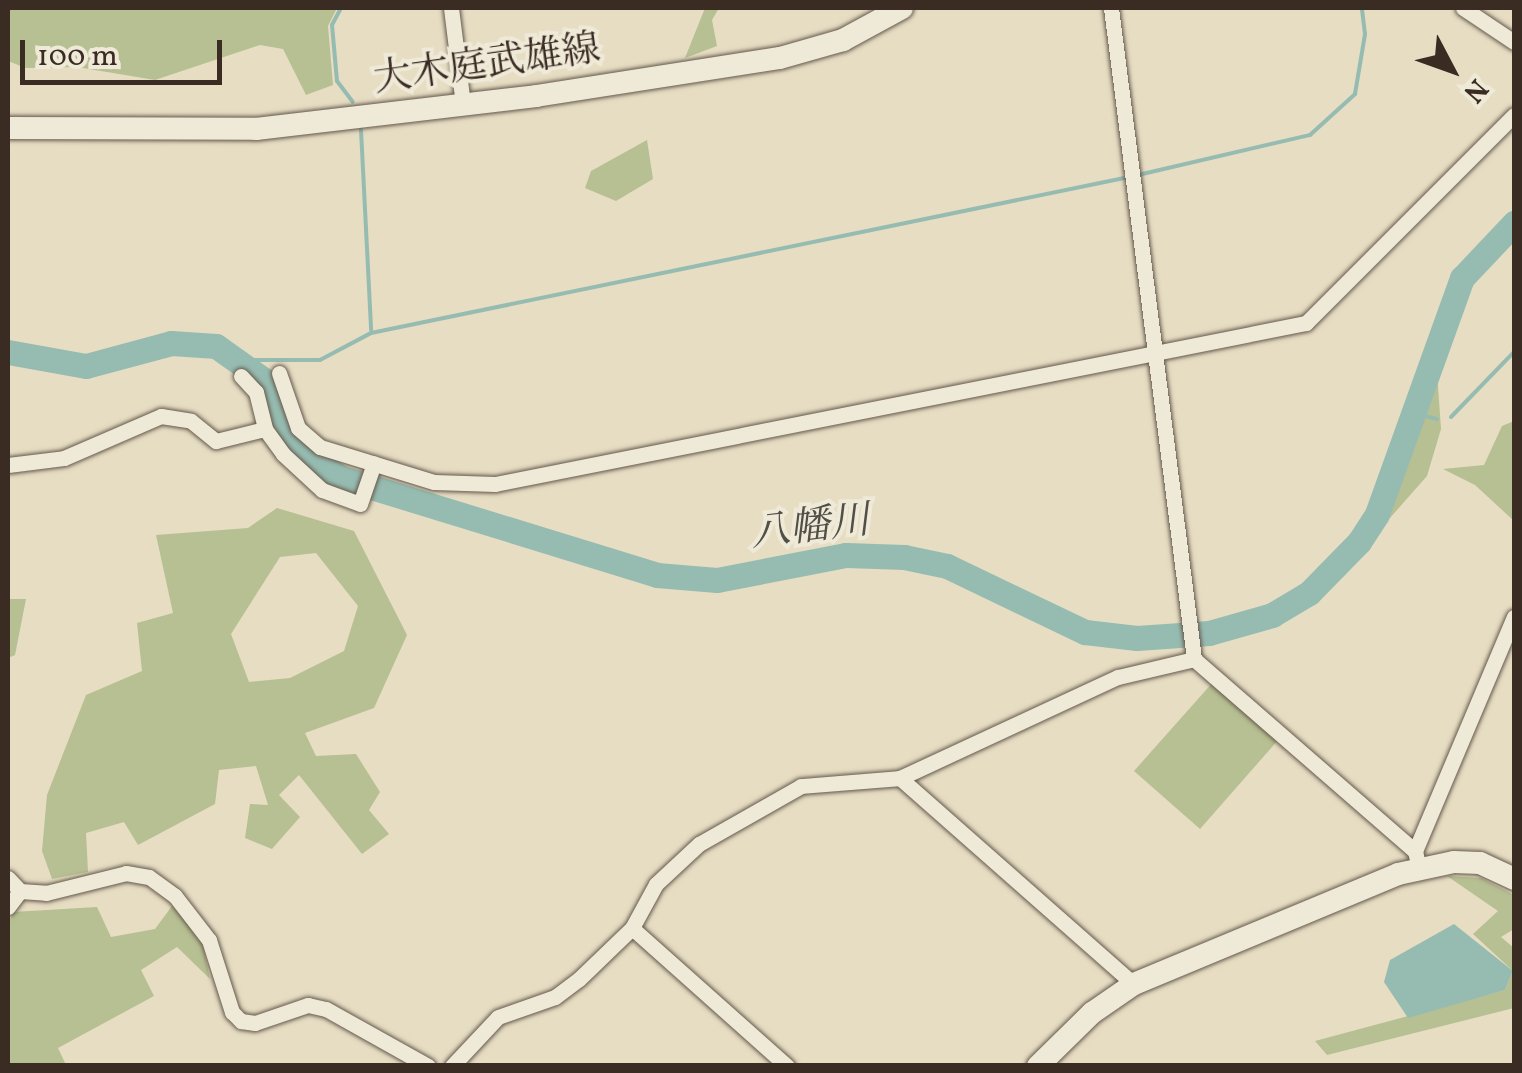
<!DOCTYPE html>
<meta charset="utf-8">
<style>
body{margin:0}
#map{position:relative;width:1522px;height:1073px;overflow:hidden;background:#e6ddc3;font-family:Vollkorn,"Noto Serif JP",serif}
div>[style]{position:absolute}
.green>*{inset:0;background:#b7c092}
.water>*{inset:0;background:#96bcb1}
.stream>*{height:4px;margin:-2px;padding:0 2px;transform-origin:2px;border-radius:2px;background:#96bcb1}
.river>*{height:25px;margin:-12.5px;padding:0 12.5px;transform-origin:12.5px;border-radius:12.5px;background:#96bcb1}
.roads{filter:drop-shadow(0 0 2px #65584b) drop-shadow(0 0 2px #65584b)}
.street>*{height:15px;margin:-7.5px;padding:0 7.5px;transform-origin:7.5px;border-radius:7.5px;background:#efe9d8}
.secondary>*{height:22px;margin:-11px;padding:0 11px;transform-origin:11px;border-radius:11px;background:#efe9d8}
span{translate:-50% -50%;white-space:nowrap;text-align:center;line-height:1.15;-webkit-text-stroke:8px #efe9d8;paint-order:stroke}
.street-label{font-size:38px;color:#3a2b23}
.water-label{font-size:40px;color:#514f46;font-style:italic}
.frame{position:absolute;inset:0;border:10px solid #3a2b23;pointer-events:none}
.north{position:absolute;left:1402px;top:20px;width:100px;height:100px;-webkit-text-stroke:8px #efe9d8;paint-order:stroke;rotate:131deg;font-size:28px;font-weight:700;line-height:40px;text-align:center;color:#3a2b23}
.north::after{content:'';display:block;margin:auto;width:35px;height:45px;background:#3a2b23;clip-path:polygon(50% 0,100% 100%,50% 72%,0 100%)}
.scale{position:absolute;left:20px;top:40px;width:202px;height:45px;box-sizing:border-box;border:5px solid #3a2b23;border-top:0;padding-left:12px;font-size:30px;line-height:35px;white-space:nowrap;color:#3a2b23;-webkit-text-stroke:8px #efe9d8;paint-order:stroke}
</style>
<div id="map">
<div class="green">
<i style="clip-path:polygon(8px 8px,337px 8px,328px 26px,333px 85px,306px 95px,283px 49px,260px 45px,155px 80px,77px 67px,26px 68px,8px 61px)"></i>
<i style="clip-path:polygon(705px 8px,719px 8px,712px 20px,717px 46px,685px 58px)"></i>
<i style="clip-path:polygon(647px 140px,653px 179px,616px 201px,585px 188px,591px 171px)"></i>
<i style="clip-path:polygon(1437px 372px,1441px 429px,1427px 476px,1382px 527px)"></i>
<i style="clip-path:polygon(1514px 421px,1514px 521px,1475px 485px,1443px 469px,1484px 465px,1502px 426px)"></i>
<i style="clip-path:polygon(evenodd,277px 508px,354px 531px,407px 635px,374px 708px,305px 733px,316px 756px,356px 754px,380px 792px,369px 810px,389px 834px,362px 854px,299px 775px,279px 795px,300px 817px,272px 849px,245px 838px,250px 804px,268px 805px,256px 766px,219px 770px,215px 804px,138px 845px,124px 822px,86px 833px,88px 872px,52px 879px,42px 851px,47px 795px,86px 695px,142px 671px,137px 623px,173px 613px,156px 535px,248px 528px,277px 508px,316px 553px,358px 606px,344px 651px,290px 678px,249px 682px,231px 634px,280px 557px,316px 553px)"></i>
<i style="clip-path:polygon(8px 599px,26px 599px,15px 655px,8px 658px)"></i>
<i style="clip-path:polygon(1214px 681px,1279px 739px,1200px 829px,1134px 771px)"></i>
<i style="clip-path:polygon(1447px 876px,1481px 878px,1514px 895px,1514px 929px,1501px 937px,1514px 948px,1514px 1008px,1327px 1055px,1315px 1041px,1505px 990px,1513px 971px,1473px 934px,1498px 911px)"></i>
<i style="clip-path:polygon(172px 906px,202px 941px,210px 979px,177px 947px,141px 970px,154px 996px,58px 1048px,66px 1065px,8px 1066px,8px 925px,13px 912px,97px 907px,111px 937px,155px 929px)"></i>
</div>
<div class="water">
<i style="clip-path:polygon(1454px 924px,1513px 971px,1505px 990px,1408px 1018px,1384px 982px,1390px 960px)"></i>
</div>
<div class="stream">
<i style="left:341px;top:8px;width:19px;rotate:118deg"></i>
<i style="left:332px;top:25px;width:56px;rotate:84.9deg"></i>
<i style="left:337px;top:81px;width:26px;rotate:53deg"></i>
<i style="left:361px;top:130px;width:200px;rotate:87.1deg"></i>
<i style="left:1138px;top:175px;width:177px;rotate:-13.1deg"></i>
<i style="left:1310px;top:135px;width:61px;rotate:-42.3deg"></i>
<i style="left:1355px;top:94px;width:61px;rotate:-80.5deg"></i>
<i style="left:1365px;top:34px;width:26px;rotate:-97deg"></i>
<i style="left:244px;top:360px;width:76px"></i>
<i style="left:320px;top:360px;width:58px;rotate:-27.9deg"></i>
<i style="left:371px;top:333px;width:774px;rotate:-11.63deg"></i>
<i style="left:1412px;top:412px;width:26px;rotate:16deg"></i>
<i style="left:1451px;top:417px;width:91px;rotate:-45.9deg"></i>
</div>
<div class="river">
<i style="left:8px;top:352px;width:79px;rotate:10.2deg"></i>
<i style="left:86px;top:366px;width:88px;rotate:-15.1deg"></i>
<i style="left:171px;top:343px;width:45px;rotate:3.8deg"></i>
<i style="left:216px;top:346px;width:59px;rotate:35.3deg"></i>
<i style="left:264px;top:380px;width:80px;rotate:64.1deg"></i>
<i style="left:299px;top:452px;width:50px;rotate:31.2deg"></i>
<i style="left:342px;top:478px;width:330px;rotate:17.1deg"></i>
<i style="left:657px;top:575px;width:60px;rotate:4.8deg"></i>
<i style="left:717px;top:580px;width:131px;rotate:-11deg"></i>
<i style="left:846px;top:555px;width:58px;rotate:2deg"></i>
<i style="left:904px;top:557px;width:44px;rotate:11.8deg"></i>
<i style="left:947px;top:566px;width:153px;rotate:25.6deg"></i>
<i style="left:1085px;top:632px;width:52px;rotate:6.6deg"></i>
<i style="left:1137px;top:638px;width:72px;rotate:-4deg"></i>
<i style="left:1209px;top:633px;width:66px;rotate:-15.9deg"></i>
<i style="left:1272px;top:615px;width:43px;rotate:-30.7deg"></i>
<i style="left:1309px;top:593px;width:71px;rotate:-45.6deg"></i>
<i style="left:1359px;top:542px;width:33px;rotate:-57deg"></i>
<i style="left:1377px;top:514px;width:251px;rotate:-70.2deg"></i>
<i style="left:1462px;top:278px;width:76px;rotate:-46.6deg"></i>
</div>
<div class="roads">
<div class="street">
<i style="left:451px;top:8px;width:98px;rotate:82.9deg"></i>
<i style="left:1111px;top:8px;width:656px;rotate:82.73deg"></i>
<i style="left:1463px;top:8px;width:61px;rotate:33.7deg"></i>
<i style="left:279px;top:373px;width:58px;rotate:70.9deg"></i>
<i style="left:298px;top:428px;width:29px;rotate:41deg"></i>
<i style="left:320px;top:447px;width:119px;rotate:17.1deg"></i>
<i style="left:434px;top:482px;width:61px;rotate:1.9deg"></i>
<i style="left:495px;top:484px;width:827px;rotate:-11.23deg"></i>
<i style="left:1306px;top:323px;width:294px;rotate:-45deg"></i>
<i style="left:241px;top:376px;width:22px;rotate:47deg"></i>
<i style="left:256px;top:392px;width:38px;rotate:76deg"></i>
<i style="left:265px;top:429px;width:31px;rotate:54deg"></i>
<i style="left:283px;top:454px;width:53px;rotate:42.7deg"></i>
<i style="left:322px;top:490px;width:40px;rotate:20.2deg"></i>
<i style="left:360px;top:504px;width:43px;rotate:-71.1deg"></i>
<i style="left:8px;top:465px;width:56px;rotate:-7.1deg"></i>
<i style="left:64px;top:458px;width:106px;rotate:-23.4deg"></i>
<i style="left:161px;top:416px;width:30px;rotate:9deg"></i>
<i style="left:191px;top:421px;width:32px;rotate:39deg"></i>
<i style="left:216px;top:441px;width:50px;rotate:-13.8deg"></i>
<i style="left:1194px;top:659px;width:293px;rotate:41deg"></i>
<i style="left:1415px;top:851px;width:17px;rotate:77deg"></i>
<i style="left:900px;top:778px;width:312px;rotate:41.4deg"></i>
<i style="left:1415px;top:851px;width:254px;rotate:-67.1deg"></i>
<i style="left:8px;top:878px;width:18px;rotate:47deg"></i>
<i style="left:20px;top:891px;width:26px;rotate:4deg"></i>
<i style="left:46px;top:893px;width:82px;rotate:-14deg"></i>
<i style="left:126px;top:873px;width:23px;rotate:10deg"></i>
<i style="left:149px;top:877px;width:32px;rotate:36deg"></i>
<i style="left:175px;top:896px;width:56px;rotate:52.3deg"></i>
<i style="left:209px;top:940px;width:76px;rotate:72.3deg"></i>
<i style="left:232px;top:1012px;width:13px;rotate:45deg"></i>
<i style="left:241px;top:1021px;width:14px;rotate:8deg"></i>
<i style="left:255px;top:1023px;width:56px;rotate:-18.8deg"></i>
<i style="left:308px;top:1005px;width:18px;rotate:13deg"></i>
<i style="left:326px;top:1009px;width:117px;rotate:29.2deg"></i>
<i style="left:8px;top:907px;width:20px;rotate:-53deg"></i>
<i style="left:632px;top:928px;width:208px;rotate:41.7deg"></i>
<i style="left:452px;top:1066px;width:67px;rotate:-46.8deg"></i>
<i style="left:498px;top:1017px;width:60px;rotate:-19.3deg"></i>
<i style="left:555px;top:997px;width:30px;rotate:-37deg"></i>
<i style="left:579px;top:979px;width:74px;rotate:-43.9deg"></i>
<i style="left:632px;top:928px;width:50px;rotate:-61.4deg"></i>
<i style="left:656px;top:884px;width:59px;rotate:-42.9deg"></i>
<i style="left:699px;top:844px;width:117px;rotate:-29.6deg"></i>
<i style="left:801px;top:786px;width:99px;rotate:-4.6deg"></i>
<i style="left:900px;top:778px;width:240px;rotate:-24.9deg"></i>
<i style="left:1118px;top:677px;width:78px;rotate:-13.3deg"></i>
</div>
<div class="secondary">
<i style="left:8px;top:128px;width:248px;rotate:0.2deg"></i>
<i style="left:256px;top:129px;width:282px;rotate:-6.7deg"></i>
<i style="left:536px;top:96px;width:247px;rotate:-8.9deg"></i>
<i style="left:780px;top:58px;width:66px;rotate:-15.9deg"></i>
<i style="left:843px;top:40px;width:67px;rotate:-28.5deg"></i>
<i style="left:1038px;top:1066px;width:76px;rotate:-44.5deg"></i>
<i style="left:1092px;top:1013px;width:51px;rotate:-34.6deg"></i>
<i style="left:1134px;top:984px;width:286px;rotate:-22.6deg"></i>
<i style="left:1398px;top:874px;width:57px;rotate:-12.1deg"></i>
<i style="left:1454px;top:862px;width:26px;rotate:2deg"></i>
<i style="left:1480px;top:863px;width:38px;rotate:25deg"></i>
</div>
</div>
<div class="street-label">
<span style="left:487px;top:66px;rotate:-8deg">大木庭武雄線</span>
</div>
<div class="water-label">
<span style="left:810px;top:529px;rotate:-7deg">八幡川</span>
</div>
<div class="frame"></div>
<div class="north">N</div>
<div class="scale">100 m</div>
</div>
